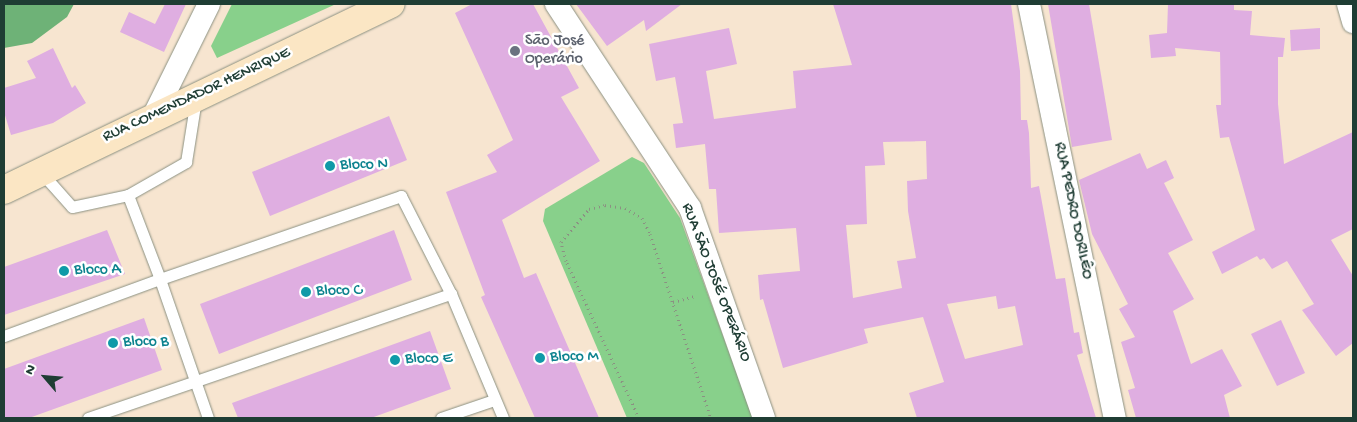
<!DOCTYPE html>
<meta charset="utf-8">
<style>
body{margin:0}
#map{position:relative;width:1357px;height:422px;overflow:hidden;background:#f7e5d0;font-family:"Gochi Hand",sans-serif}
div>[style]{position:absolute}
.green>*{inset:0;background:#88d08b}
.forest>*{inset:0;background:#6eb277}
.building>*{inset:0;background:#dfaee1}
.path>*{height:3px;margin-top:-1.5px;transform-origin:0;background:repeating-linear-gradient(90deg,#8b9182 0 1px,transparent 0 5px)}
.roads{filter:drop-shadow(0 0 1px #8b9182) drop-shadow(0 0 1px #8b9182)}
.lane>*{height:11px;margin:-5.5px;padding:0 5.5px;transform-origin:5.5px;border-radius:5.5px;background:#fff}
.street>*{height:22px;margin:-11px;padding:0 11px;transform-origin:11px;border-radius:11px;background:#fff}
.secondary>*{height:28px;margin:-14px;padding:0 14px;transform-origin:14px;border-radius:14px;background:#fbe6c4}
.dots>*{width:14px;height:14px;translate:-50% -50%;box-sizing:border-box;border:2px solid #fff;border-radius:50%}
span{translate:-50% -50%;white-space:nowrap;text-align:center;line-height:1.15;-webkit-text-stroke:5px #fff;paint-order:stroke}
.worship-label{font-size:16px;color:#5b616d}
.left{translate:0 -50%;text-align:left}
.street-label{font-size:16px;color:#1f3d34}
.culture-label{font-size:16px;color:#0d838f}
.frame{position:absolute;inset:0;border:5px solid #1f3d34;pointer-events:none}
.north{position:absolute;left:20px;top:352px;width:50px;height:50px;-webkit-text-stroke:4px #fff;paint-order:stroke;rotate:297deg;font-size:14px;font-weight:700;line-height:20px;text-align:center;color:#1f3d34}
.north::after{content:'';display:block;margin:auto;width:18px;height:22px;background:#1f3d34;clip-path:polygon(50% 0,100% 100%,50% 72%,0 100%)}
</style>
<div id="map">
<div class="green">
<i style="clip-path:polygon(232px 4px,336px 4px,217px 58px,211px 46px)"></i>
<i style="clip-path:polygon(632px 157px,644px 163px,680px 218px,753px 418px,627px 418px,543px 221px,545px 209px)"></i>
</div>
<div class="forest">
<i style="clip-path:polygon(4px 4px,74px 4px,67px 17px,32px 43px,4px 48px)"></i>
</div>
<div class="building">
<i style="clip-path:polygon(165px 4px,186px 4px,164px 52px,120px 32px,129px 12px,155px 24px)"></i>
<i style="clip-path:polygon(472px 4px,533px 4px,579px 88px,561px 97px,600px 161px,502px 220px,524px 278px,536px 273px,599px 418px,535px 418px,481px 297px,485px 295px,446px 192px,497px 172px,487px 155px,513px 140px,455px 13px)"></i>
<i style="clip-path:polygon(576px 4px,682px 4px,646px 31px,644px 20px,607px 46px)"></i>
<i style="clip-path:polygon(evenodd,833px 4px,1011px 4px,1020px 71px,1021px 120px,1027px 120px,1029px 133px,1031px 188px,1039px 186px,1056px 279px,1065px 278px,1074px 333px,1079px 332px,1083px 353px,1077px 355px,1096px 418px,917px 418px,909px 393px,944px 382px,923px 317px,864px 329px,868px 343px,783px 368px,763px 299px,760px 300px,758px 275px,800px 271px,796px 228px,719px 233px,716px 189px,709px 189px,705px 144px,676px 148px,673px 124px,683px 123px,675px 77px,656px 81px,649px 44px,729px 28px,737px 64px,706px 71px,714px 119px,796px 108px,793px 71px,852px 65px,833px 4px,926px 141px,927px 179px,907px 181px,908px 211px,916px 258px,897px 261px,902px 288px,853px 298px,846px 225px,867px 224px,865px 166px,885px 165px,883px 142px,926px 141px,833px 4px,996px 296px,998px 309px,1015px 306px,1023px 345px,965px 359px,947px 304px,996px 296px)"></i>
<i style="clip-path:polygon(1048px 4px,1089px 4px,1112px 140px,1072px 147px)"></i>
<i style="clip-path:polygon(1168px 4px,1234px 4px,1234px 10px,1252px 11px,1250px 35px,1285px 38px,1283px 57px,1278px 57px,1278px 104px,1284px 164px,1353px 132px,1353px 229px,1331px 240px,1353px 276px,1353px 343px,1336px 356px,1302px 310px,1314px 304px,1287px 261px,1272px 269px,1264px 258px,1260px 260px,1257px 256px,1222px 274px,1212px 252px,1255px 230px,1229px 137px,1220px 138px,1216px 105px,1221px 105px,1220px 52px,1175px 48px,1176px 56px,1151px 58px,1149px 35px,1167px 33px)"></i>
<i style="clip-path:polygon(1320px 28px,1320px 49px,1291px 51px,1290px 30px)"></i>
<i style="clip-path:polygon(53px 48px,72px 88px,75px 85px,86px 103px,53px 123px,11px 135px,4px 112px,4px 88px,36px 78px,27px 61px)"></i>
<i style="clip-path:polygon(389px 116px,407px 160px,270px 216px,252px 172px)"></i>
<i style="clip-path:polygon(1140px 153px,1147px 169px,1166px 160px,1174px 178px,1164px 183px,1193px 240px,1168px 253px,1194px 299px,1173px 311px,1191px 364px,1222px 349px,1242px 386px,1224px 395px,1230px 418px,1136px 418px,1128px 390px,1135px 388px,1121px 342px,1135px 337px,1119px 309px,1128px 304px,1092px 234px,1079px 180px)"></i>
<i style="clip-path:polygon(107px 230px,125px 274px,4px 315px,4px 267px)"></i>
<i style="clip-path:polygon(394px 230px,412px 280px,219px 354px,200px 304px)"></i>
<i style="clip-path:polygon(144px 318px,162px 370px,29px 418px,4px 418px,4px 369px)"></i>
<i style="clip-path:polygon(1281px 320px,1305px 373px,1277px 386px,1251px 334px)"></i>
<i style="clip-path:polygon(430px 331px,451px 389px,371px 418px,238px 418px,232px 403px)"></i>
</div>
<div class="path">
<i style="left:673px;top:302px;width:24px;rotate:-15deg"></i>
<i style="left:639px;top:418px;width:173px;rotate:-114.9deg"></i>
<i style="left:566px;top:261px;width:20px;rotate:-105deg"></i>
<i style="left:561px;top:242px;width:43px;rotate:-49.7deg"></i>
<i style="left:589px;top:209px;width:16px;rotate:-14deg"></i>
<i style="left:605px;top:205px;width:20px;rotate:9deg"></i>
<i style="left:625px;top:208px;width:20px;rotate:30deg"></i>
<i style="left:642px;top:218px;width:18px;rotate:63deg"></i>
<i style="left:650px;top:234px;width:194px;rotate:71.7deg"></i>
</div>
<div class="roads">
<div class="lane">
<i style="left:40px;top:171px;width:48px;rotate:48.4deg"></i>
<i style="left:72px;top:207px;width:57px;rotate:-12.1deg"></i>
<i style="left:128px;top:195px;width:67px;rotate:-29.6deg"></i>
<i style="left:186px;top:162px;width:64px;rotate:-81deg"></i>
<i style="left:4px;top:336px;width:166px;rotate:-20.1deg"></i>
<i style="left:160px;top:279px;width:90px;rotate:-110.9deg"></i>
<i style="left:88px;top:418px;width:384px;rotate:-18.9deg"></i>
<i style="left:208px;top:418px;width:147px;rotate:-109.1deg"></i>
<i style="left:160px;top:279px;width:255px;rotate:-19deg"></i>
<i style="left:401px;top:196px;width:110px;rotate:63deg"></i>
<i style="left:451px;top:294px;width:134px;rotate:67.2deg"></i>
<i style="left:441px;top:418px;width:56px;rotate:-18.8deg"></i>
</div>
<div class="street">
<i style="left:556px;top:4px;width:244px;rotate:56.7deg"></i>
<i style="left:690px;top:208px;width:223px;rotate:70.6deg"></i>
<i style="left:1029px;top:4px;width:423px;rotate:78.3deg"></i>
<i style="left:1348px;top:4px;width:19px;rotate:74deg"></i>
<i style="left:153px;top:117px;width:126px;rotate:-63.6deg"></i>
</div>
<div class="secondary">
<i style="left:4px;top:190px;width:429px;rotate:-25.7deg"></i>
</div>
</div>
<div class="dots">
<i style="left:515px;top:51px;background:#6b7280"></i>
<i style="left:330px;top:166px;background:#0f9aa8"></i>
<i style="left:64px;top:271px;background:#0f9aa8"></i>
<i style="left:306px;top:292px;background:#0f9aa8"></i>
<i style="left:113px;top:343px;background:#0f9aa8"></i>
<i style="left:540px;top:358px;background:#0f9aa8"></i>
<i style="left:395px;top:360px;background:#0f9aa8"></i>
</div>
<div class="worship-label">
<span class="left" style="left:525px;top:51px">São José<br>Operário</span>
</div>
<div class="street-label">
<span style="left:197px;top:96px;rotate:-25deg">RUA COMENDADOR HENRIQUE</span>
<span style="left:1072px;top:211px;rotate:78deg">RUA PEDRO DORILÊO</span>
<span style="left:715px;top:283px;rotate:69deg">RUA SÃO JOSÉ OPERÁRIO</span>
</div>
<div class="culture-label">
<span class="left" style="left:340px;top:166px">Bloco N</span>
<span class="left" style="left:74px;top:271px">Bloco A</span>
<span class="left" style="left:316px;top:292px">Bloco C</span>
<span class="left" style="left:123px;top:343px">Bloco B</span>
<span class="left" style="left:550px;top:358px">Bloco M</span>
<span class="left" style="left:405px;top:360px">Bloco E</span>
</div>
<div class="frame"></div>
<div class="north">N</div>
</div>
